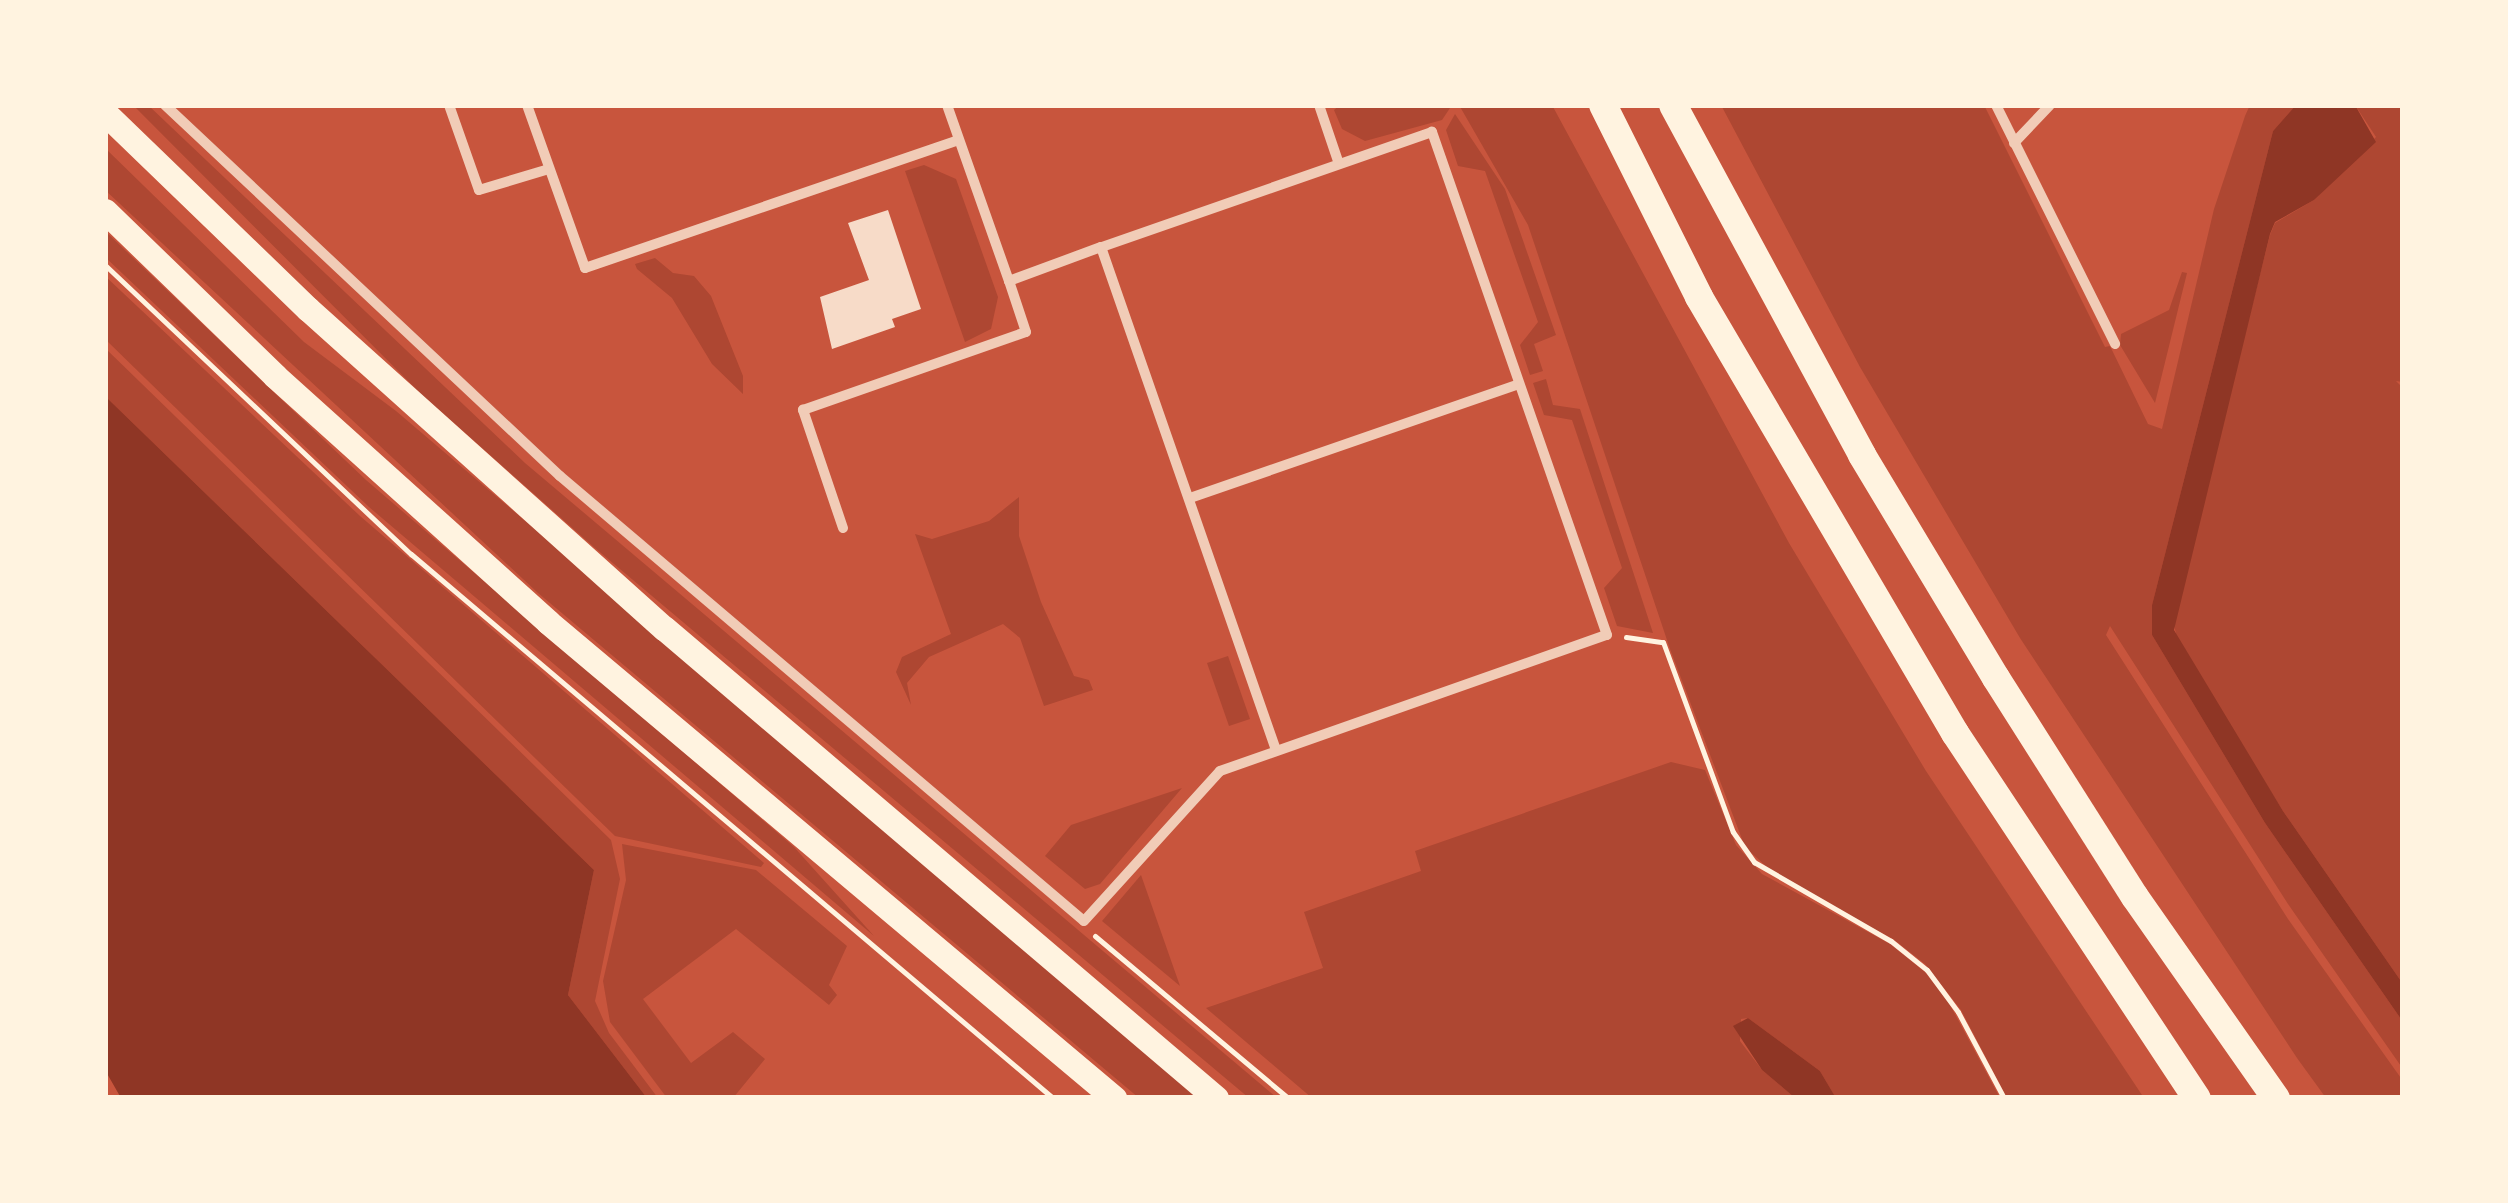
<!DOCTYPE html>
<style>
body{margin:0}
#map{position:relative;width:2508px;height:1203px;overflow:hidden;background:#c8553d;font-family:"Work Sans",sans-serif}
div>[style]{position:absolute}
.green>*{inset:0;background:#ae4732}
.water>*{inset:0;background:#8f3625}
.building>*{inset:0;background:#f7dbc8}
.path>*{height:5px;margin:-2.5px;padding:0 2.5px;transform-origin:2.5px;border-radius:2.5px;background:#fff3e0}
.minor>*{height:10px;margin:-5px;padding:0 5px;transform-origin:5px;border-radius:5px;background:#f1ccb7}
.primary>*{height:25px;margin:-12.5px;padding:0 12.5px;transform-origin:12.5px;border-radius:12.5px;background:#fff3e0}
.motorway>*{height:28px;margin:-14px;padding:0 14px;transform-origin:14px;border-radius:14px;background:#fff3e0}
span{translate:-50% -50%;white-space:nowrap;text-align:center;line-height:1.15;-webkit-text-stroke:8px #fff3e0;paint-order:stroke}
.frame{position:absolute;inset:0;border:108px solid #fff3e0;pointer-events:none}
</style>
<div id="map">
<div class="green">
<i style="clip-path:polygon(133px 105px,148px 105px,525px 463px,1277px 1098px,1249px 1098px,595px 548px,421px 394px)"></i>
<i style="clip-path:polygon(1340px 105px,1448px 105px,1450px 108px,1442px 120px,1365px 141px,1342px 129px,1334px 110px)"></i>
<i style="clip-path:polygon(1459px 105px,1552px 105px,1789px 543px,1926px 771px,2144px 1098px,2007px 1098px,1961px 1010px,1925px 964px,1893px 939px,1780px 879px,1745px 847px,1670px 649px,1528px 225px)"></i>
<i style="clip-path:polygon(1721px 105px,1984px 105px,2105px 347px,2110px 346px,2148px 424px,2162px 429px,2214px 209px,2245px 116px,2250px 105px,2296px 105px,2273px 131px,2152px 605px,2152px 635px,2265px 823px,2403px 1022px,2403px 1069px,2288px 904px,2110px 626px,2106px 635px,2288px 919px,2403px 1081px,2403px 1098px,2326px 1098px,2297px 1058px,2020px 638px,1860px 367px)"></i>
<i style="clip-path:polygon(2355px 105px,2403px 105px,2403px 382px,2396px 381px,2403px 388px,2403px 984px,2283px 811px,2178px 643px,2173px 620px,2270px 235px,2275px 223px,2314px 200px,2376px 137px)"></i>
<i style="clip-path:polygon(1455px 114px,1505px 189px,1556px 335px,1534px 344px,1543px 371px,1530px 375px,1520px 345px,1538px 322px,1485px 171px,1458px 166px,1446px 130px)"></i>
<i style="clip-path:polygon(105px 148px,304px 342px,396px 411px,1204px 1098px,1139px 1098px,538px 593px,105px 190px)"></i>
<i style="clip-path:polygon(924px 165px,956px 179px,998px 297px,991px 329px,965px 342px,905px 171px)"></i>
<i style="clip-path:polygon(105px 231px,366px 480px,794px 847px,874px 936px,369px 507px,105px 257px)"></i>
<i style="clip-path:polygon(655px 258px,673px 273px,694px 276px,711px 296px,743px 376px,743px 394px,712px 364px,672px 298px,637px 269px,635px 264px)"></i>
<i style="clip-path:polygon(2182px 272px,2187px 273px,2155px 403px,2120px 345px,2121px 334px,2169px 310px)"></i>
<i style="clip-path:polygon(105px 276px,360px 516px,764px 863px,761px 867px,615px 836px,105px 339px)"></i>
<i style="clip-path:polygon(105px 348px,611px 840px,620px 879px,595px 1001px,609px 1033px,658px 1098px,647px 1098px,568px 995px,594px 870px,105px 396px)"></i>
<i style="clip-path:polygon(1546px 379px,1553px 405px,1580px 409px,1653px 633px,1617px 626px,1604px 588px,1622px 568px,1572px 420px,1544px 415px,1533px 383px)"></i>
<i style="clip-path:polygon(1019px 497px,1019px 536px,1041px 602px,1074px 676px,1089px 680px,1093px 690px,1044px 706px,1020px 638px,1003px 624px,929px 657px,907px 683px,911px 705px,896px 672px,902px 657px,951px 634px,915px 534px,932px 539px,989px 521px)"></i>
<i style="clip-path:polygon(1228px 656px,1250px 719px,1229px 726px,1207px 663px)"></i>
<i style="clip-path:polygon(1671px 762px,1705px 770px,1736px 845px,1762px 874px,1890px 944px,1925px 972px,1949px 1003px,2000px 1098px,1836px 1098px,1820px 1071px,1748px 1018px,1741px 1019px,1740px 1041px,1762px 1070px,1795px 1098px,1312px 1098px,1206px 1008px,1323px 968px,1304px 912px,1421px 871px,1415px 851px)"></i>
<i style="clip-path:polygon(1182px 788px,1100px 884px,1085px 889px,1045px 856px,1071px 825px)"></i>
<i style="clip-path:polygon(622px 844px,756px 870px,847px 946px,829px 985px,837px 995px,829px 1005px,736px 929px,643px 999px,691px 1063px,733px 1032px,765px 1059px,733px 1098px,667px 1098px,610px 1022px,603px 981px,626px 880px)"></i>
<i style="clip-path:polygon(1141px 875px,1180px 986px,1102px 921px)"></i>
</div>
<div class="water">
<i style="clip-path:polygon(2296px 105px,2355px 105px,2376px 142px,2314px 200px,2275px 222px,2270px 234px,2174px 630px,2283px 811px,2403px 984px,2403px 1022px,2265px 823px,2152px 635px,2152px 605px,2273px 131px)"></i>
<i style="clip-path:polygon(105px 396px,594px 870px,568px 995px,647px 1098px,121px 1098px,105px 1070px)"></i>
<i style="clip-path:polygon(1748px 1018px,1820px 1071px,1836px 1098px,1795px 1098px,1762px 1070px,1733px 1026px)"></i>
</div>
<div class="building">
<i style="clip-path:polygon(888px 210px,921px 309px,892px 319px,895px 327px,832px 349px,820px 297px,869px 280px,848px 223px)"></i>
</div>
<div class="path">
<i style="left:105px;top:265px;width:421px;rotate:43.4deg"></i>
<i style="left:411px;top:554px;width:841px;rotate:40.28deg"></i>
<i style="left:1626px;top:637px;width:37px;rotate:8deg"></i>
<i style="left:1663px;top:642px;width:202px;rotate:69.8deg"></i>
<i style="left:1733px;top:832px;width:37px;rotate:55deg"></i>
<i style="left:1754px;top:862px;width:158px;rotate:30deg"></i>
<i style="left:1891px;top:941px;width:46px;rotate:38.9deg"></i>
<i style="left:1927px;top:970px;width:52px;rotate:53.6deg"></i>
<i style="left:1958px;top:1012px;width:98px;rotate:61.9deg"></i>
<i style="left:1095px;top:936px;width:252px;rotate:40deg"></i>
</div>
<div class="minor">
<i style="left:165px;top:105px;width:542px;rotate:43.21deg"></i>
<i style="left:560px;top:476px;width:687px;rotate:40.34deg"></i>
<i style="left:1084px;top:921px;width:202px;rotate:-47.8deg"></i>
<i style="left:1220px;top:771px;width:410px;rotate:-19.4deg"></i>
<i style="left:1607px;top:635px;width:533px;rotate:-109.18deg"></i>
<i style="left:1432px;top:132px;width:350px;rotate:160.8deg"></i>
<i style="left:449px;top:105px;width:90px;rotate:70.6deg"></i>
<i style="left:479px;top:190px;width:73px;rotate:-16.7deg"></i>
<i style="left:527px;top:105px;width:173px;rotate:70.4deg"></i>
<i style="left:585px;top:268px;width:395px;rotate:-18.9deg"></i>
<i style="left:947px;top:105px;width:187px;rotate:70.6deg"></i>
<i style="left:1009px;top:281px;width:98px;rotate:-20.3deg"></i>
<i style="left:1101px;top:247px;width:533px;rotate:70.82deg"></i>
<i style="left:1319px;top:105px;width:62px;rotate:71.3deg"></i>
<i style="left:1996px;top:105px;width:267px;rotate:63.5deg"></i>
<i style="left:2014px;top:143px;width:52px;rotate:-46.5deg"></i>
<i style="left:1190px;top:498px;width:348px;rotate:-19.1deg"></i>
<i style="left:843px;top:528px;width:125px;rotate:-108.7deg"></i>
<i style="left:803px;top:410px;width:236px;rotate:-19.3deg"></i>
<i style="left:1026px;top:332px;width:54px;rotate:-108.4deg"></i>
</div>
<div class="primary">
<i style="left:105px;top:113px;width:282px;rotate:44deg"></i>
<i style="left:308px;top:309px;width:478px;rotate:41.9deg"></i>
<i style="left:664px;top:628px;width:725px;rotate:40.41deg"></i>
<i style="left:105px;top:211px;width:237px;rotate:44.1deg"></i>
<i style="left:275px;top:376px;width:367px;rotate:42deg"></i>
<i style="left:548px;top:622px;width:740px;rotate:40.06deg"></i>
</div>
<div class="motorway">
<i style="left:1603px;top:105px;width:215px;rotate:63.4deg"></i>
<i style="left:1699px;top:297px;width:506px;rotate:59.58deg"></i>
<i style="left:1955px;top:733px;width:438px;rotate:56.5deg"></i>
<i style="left:1673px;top:105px;width:398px;rotate:61.6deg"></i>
<i style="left:1862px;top:455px;width:260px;rotate:59deg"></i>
<i style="left:1996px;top:678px;width:259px;rotate:57.6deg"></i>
<i style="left:2135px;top:897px;width:246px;rotate:55deg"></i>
</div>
<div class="frame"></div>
</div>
